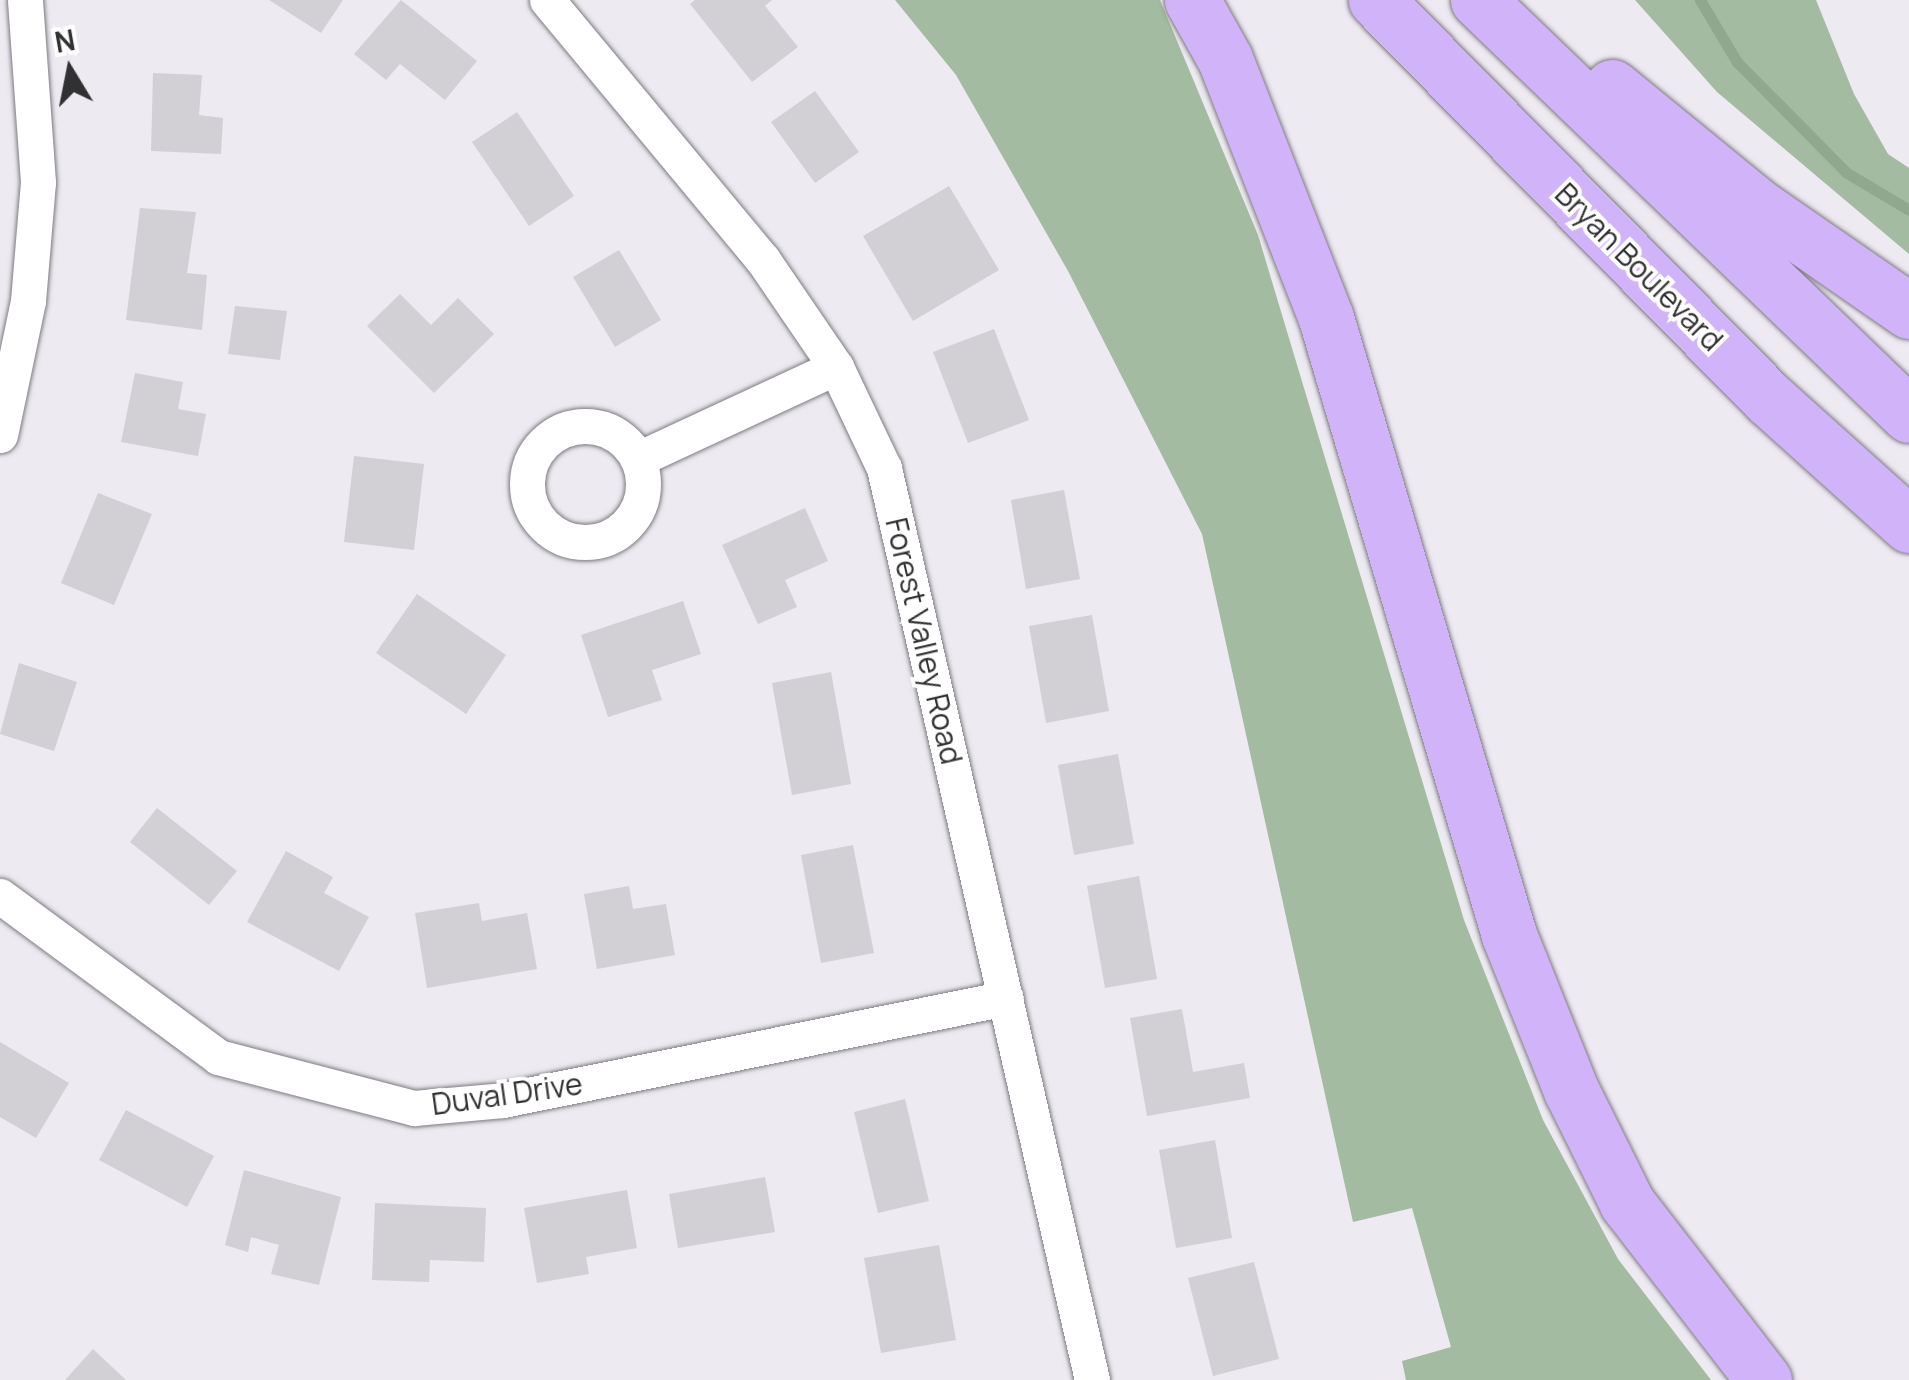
<!DOCTYPE html>
<style>
body{margin:0}
#map{position:relative;width:1909px;height:1380px;overflow:hidden;background:#edeaf1;font-family:Manrope,sans-serif}
div>[style]{position:absolute}
.forest>*{inset:0;background:#a3bba1}
.stream>*{height:11px;margin:-5.5px;padding:0 5.5px;transform-origin:5.5px;border-radius:5.5px;background:#90a98e}
.building>*{inset:0;background:#d2cfd5}
.roads{filter:drop-shadow(0 0 2px #7d7b81) drop-shadow(0 0 2px #7d7b81)}
.street>*{height:35px;margin:-17.5px;padding:0 17.5px;transform-origin:17.5px;border-radius:17.5px;background:#fff}
.street>.ring{margin:-17.5px;padding:0;box-sizing:content-box;background:none;border:35px solid #fff;border-radius:50%}
.highway>*{height:55px;margin:-27.5px;padding:0 27.5px;transform-origin:27.5px;border-radius:27.5px;background:#d1b3fa}
span{translate:-50% -50%;white-space:nowrap;text-align:center;line-height:1.15;-webkit-text-stroke:8px #fff;paint-order:stroke}
.street-label{font-size:30px;color:#313032}
.north{position:absolute;left:20px;top:20px;width:100px;height:100px;-webkit-text-stroke:8px #fff;paint-order:stroke;rotate:350deg;font-size:28px;font-weight:700;line-height:40px;text-align:center;color:#313032}
.north::after{content:'';display:block;margin:auto;width:35px;height:45px;background:#313032;clip-path:polygon(50% 0,100% 100%,50% 72%,0 100%)}
</style>
<div id="map">
<div class="forest">
<i style="clip-path:polygon(895px 0,1160px 0,1258px 235px,1464px 920px,1543px 1120px,1618px 1259px,1711px 1380px,1406px 1380px,1402px 1361px,1451px 1347px,1412px 1208px,1353px 1222px,1202px 534px,1068px 271px,956px 75px)"></i>
<i style="clip-path:polygon(1635px 0,1816px 0,1854px 94px,1888px 154px,1909px 168px,1909px 254px,1717px 92px)"></i>
</div>
<div class="stream">
<i style="left:1700px;top:0;width:72px;rotate:59.2deg"></i>
<i style="left:1737px;top:62px;width:156px;rotate:45.3deg"></i>
<i style="left:1847px;top:173px;width:72px;rotate:30.8deg"></i>
</div>
<div class="building">
<i style="clip-path:polygon(269px 0,343px 0,321px 33px)"></i>
<i style="clip-path:polygon(401px 0,477px 61px,445px 100px,400px 64px,386px 80px,354px 54px)"></i>
<i style="clip-path:polygon(695px 0,772px 0,765px 6px,798px 47px,752px 82px,690px 4px)"></i>
<i style="clip-path:polygon(153px 73px,202px 75px,199px 115px,223px 118px,221px 154px,151px 151px)"></i>
<i style="clip-path:polygon(815px 91px,859px 152px,815px 183px,771px 122px)"></i>
<i style="clip-path:polygon(517px 112px,574px 196px,529px 226px,472px 142px)"></i>
<i style="clip-path:polygon(949px 186px,999px 270px,913px 321px,863px 236px)"></i>
<i style="clip-path:polygon(140px 208px,196px 212px,187px 273px,207px 275px,202px 330px,126px 320px)"></i>
<i style="clip-path:polygon(619px 250px,661px 320px,615px 347px,573px 277px)"></i>
<i style="clip-path:polygon(400px 294px,431px 325px,458px 298px,494px 334px,434px 393px,367px 326px)"></i>
<i style="clip-path:polygon(235px 306px,287px 311px,280px 360px,228px 354px)"></i>
<i style="clip-path:polygon(994px 329px,1029px 420px,968px 443px,933px 352px)"></i>
<i style="clip-path:polygon(135px 373px,183px 382px,178px 409px,206px 414px,198px 456px,121px 442px)"></i>
<i style="clip-path:polygon(354px 456px,424px 464px,414px 550px,344px 542px)"></i>
<i style="clip-path:polygon(1064px 490px,1080px 579px,1026px 589px,1011px 500px)"></i>
<i style="clip-path:polygon(98px 493px,152px 514px,114px 605px,61px 583px)"></i>
<i style="clip-path:polygon(805px 508px,828px 561px,785px 580px,797px 607px,758px 624px,722px 545px)"></i>
<i style="clip-path:polygon(417px 594px,506px 655px,466px 714px,376px 653px)"></i>
<i style="clip-path:polygon(683px 601px,701px 654px,652px 670px,662px 700px,608px 717px,581px 635px)"></i>
<i style="clip-path:polygon(1092px 615px,1109px 711px,1046px 723px,1029px 626px)"></i>
<i style="clip-path:polygon(19px 663px,77px 682px,54px 751px,0 734px)"></i>
<i style="clip-path:polygon(831px 672px,851px 784px,792px 795px,772px 683px)"></i>
<i style="clip-path:polygon(1118px 754px,1134px 844px,1074px 855px,1058px 765px)"></i>
<i style="clip-path:polygon(157px 808px,237px 871px,209px 905px,130px 842px)"></i>
<i style="clip-path:polygon(853px 845px,874px 953px,821px 963px,801px 855px)"></i>
<i style="clip-path:polygon(286px 851px,333px 877px,324px 893px,369px 917px,339px 971px,247px 922px)"></i>
<i style="clip-path:polygon(1139px 876px,1157px 979px,1105px 988px,1087px 886px)"></i>
<i style="clip-path:polygon(629px 886px,633px 909px,666px 904px,675px 955px,597px 969px,584px 894px)"></i>
<i style="clip-path:polygon(479px 903px,482px 921px,527px 913px,537px 969px,427px 988px,415px 913px)"></i>
<i style="clip-path:polygon(1182px 1009px,1193px 1072px,1244px 1063px,1250px 1098px,1147px 1116px,1130px 1018px)"></i>
<i style="clip-path:polygon(0 1042px,69px 1083px,36px 1138px,0 1117px)"></i>
<i style="clip-path:polygon(905px 1099px,929px 1201px,878px 1213px,854px 1112px)"></i>
<i style="clip-path:polygon(126px 1110px,214px 1156px,187px 1207px,99px 1160px)"></i>
<i style="clip-path:polygon(1215px 1140px,1232px 1238px,1176px 1248px,1159px 1150px)"></i>
<i style="clip-path:polygon(244px 1170px,341px 1197px,319px 1285px,271px 1274px,279px 1245px,251px 1237px,248px 1252px,225px 1245px)"></i>
<i style="clip-path:polygon(765px 1177px,775px 1232px,678px 1248px,669px 1194px)"></i>
<i style="clip-path:polygon(627px 1190px,637px 1248px,586px 1257px,589px 1274px,537px 1283px,524px 1208px)"></i>
<i style="clip-path:polygon(375px 1203px,486px 1208px,484px 1262px,430px 1260px,429px 1282px,372px 1280px)"></i>
<i style="clip-path:polygon(939px 1245px,956px 1340px,881px 1353px,864px 1258px)"></i>
<i style="clip-path:polygon(1254px 1262px,1279px 1359px,1213px 1376px,1188px 1278px)"></i>
<i style="clip-path:polygon(93px 1349px,126px 1380px,65px 1380px)"></i>
</div>
<div class="roads">
<div class="street">
<i style="left:547px;top:0;width:338px;rotate:50.3deg"></i>
<i style="left:763px;top:260px;width:130px;rotate:55.7deg"></i>
<i style="left:836px;top:367px;width:112px;rotate:64.6deg"></i>
<i style="left:884px;top:468px;width:935px;rotate:77.15deg"></i>
<i class="ring" style="left:527px;top:426px;width:81px;height:81px"></i>
<i style="left:0;top:435px;width:137px;rotate:-78.2deg"></i>
<i style="left:28px;top:301px;width:119px;rotate:-85.2deg"></i>
<i style="left:38px;top:182px;width:182px;rotate:-94.1deg"></i>
<i style="left:638px;top:459px;width:218px;rotate:-24.9deg"></i>
<i style="left:0;top:896px;width:271px;rotate:36.4deg"></i>
<i style="left:218px;top:1057px;width:203px;rotate:14.6deg"></i>
<i style="left:414px;top:1108px;width:89px;rotate:-5.1deg"></i>
<i style="left:503px;top:1100px;width:513px;rotate:-11.46deg"></i>
</div>
<div class="highway">
<i style="left:1192px;top:0;width:68px;rotate:60.8deg"></i>
<i style="left:1225px;top:59px;width:278px;rotate:68.7deg"></i>
<i style="left:1326px;top:318px;width:644px;rotate:73.48deg"></i>
<i style="left:1509px;top:935px;width:167px;rotate:68.2deg"></i>
<i style="left:1571px;top:1090px;width:126px;rotate:63.6deg"></i>
<i style="left:1627px;top:1203px;width:224px;rotate:52.3deg"></i>
<i style="left:1376px;top:0;width:559px;rotate:45.44deg"></i>
<i style="left:1768px;top:398px;width:190px;rotate:42deg"></i>
<i style="left:1478px;top:0;width:598px;rotate:43.92deg"></i>
<i style="left:1612px;top:87px;width:186px;rotate:39.3deg"></i>
<i style="left:1756px;top:205px;width:186px;rotate:34.7deg"></i>
</div>
</div>
<div class="street-label">
<span style="left:1639px;top:267px;rotate:45deg">Bryan Boulevard</span>
<span style="left:924px;top:641px;rotate:77deg">Forest Valley Road</span>
<span style="left:507px;top:1094px;rotate:-8deg">Duval Drive</span>
</div>
<div class="north">N</div>
</div>
